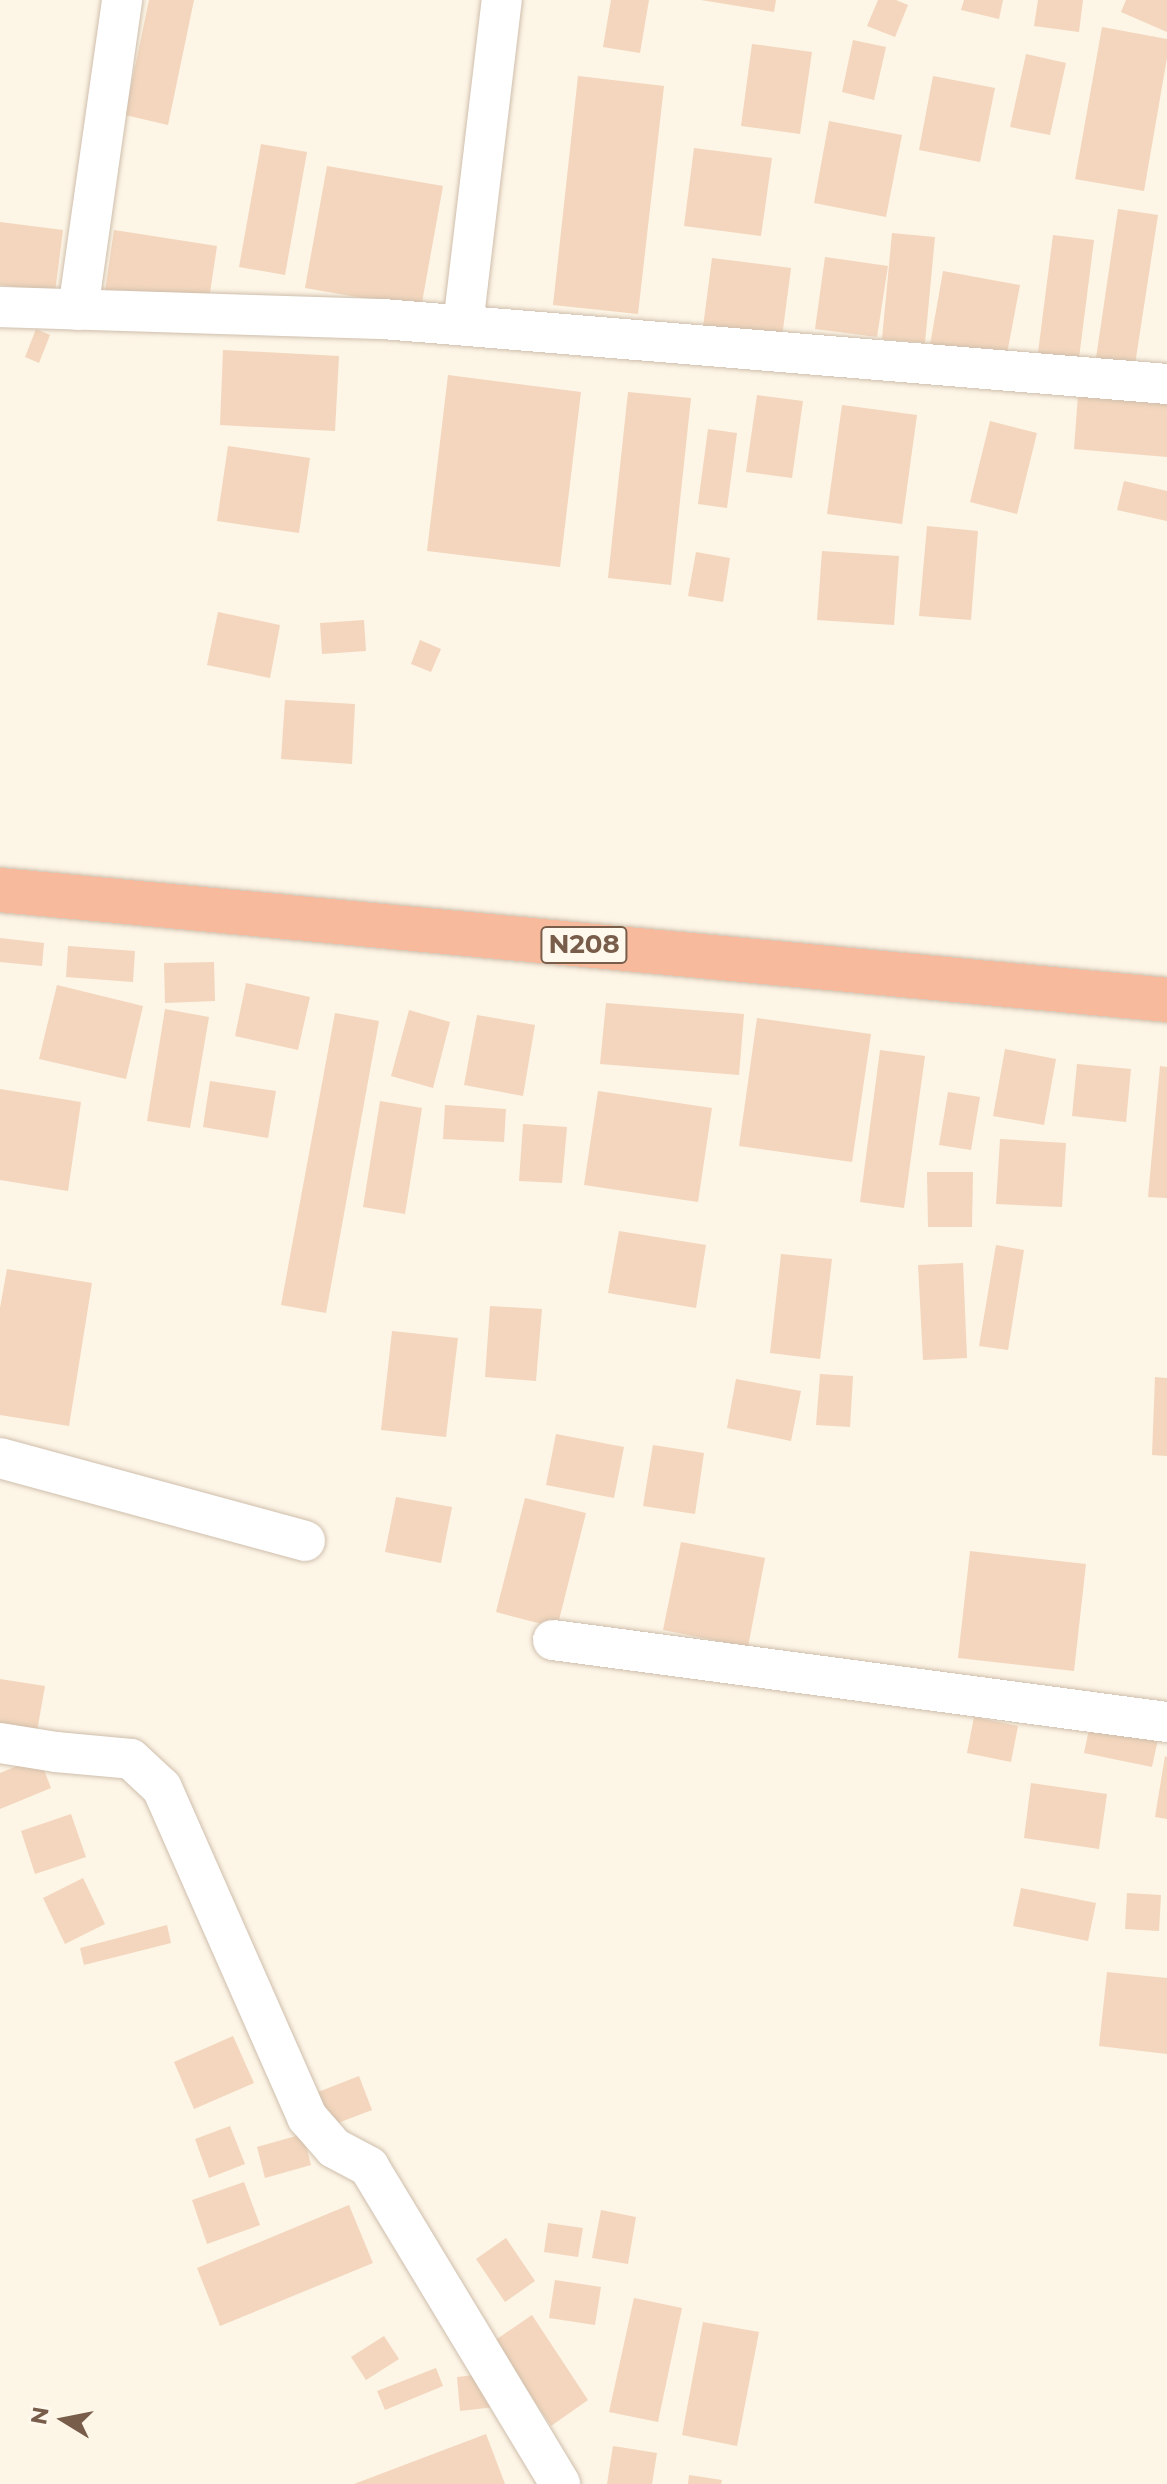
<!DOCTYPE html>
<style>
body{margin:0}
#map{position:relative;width:1167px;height:2484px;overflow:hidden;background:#fdf5e6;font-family:Montserrat,sans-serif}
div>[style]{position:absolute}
.building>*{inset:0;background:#f3d6bd}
.roads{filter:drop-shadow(0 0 2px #cfbeac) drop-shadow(0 0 2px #cfbeac)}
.minor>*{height:40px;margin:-20px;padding:0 20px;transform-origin:20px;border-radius:20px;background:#fff}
.highway>*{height:44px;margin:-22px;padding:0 22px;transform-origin:22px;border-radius:22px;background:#f8ba9c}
span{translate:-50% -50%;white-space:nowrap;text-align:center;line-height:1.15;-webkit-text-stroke:6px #fff9ed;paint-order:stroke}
.shield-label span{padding:2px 6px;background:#fff9ed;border:2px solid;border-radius:6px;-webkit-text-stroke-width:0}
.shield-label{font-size:26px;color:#775d4a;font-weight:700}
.north{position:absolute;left:24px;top:2380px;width:80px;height:80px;-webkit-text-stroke:6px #fff9ed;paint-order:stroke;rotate:280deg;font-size:22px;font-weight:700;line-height:32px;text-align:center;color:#775d4a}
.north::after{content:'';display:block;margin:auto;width:28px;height:36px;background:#775d4a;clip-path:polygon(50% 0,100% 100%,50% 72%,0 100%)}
</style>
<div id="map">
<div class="building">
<i style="clip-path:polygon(149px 0,194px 0,168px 125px,125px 115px)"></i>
<i style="clip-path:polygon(611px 0,649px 0,640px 53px,603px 47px)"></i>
<i style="clip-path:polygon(701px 0,776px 0,774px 12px)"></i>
<i style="clip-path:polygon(878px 0,896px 0,908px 5px,895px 37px,867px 26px)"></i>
<i style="clip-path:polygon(964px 0,1003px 0,999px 19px,961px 10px)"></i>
<i style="clip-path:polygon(1038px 0,1083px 0,1079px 32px,1034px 26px)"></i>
<i style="clip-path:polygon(1126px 0,1167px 0,1167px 32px,1121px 12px)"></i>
<i style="clip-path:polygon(1102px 27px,1167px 39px,1167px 58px,1144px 191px,1075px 179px)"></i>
<i style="clip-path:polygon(853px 40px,886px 47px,874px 100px,842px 92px)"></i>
<i style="clip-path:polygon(752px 44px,812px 52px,800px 134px,741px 126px)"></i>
<i style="clip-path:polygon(1026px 54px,1066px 63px,1050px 135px,1010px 127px)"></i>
<i style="clip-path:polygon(578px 76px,664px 86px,638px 314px,553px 305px)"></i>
<i style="clip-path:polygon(933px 76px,995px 88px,980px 162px,919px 150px)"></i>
<i style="clip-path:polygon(829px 121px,902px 135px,886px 217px,814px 203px)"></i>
<i style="clip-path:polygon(261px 144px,307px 152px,285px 275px,239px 267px)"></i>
<i style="clip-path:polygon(694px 148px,772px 158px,761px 236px,684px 226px)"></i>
<i style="clip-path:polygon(327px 166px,443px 186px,421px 308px,305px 288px)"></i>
<i style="clip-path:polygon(1118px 209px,1158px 215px,1134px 371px,1095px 365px)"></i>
<i style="clip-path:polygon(0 222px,63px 230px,55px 292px,0 285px)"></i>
<i style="clip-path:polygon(114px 230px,217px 246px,208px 306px,105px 291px)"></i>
<i style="clip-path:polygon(892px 233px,935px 237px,925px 343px,882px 339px)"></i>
<i style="clip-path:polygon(1053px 235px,1094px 240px,1079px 358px,1038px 353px)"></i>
<i style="clip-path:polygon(825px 257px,888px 266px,877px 337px,815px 329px)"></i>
<i style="clip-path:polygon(712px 258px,791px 268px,782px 337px,703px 327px)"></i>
<i style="clip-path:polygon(943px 271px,1020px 285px,1006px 359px,930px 345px)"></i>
<i style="clip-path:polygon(36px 329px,50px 335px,39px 363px,25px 357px)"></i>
<i style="clip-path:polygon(223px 350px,339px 356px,335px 431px,220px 425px)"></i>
<i style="clip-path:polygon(448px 375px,581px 392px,560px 567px,427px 551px)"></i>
<i style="clip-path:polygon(628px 392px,691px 398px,671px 585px,608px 578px)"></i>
<i style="clip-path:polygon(757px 395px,803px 401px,792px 478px,746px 472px)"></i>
<i style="clip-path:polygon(1078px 395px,1167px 402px,1167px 457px,1074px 449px)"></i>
<i style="clip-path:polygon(842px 405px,917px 415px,902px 524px,827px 514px)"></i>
<i style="clip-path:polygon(990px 421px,1037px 433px,1017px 514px,970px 502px)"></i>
<i style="clip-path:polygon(708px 429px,737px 433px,727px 508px,698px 504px)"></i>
<i style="clip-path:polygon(228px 446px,310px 458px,299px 533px,217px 521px)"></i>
<i style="clip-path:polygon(1124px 481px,1167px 491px,1167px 521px,1117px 510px)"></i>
<i style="clip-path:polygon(927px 526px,978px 531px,971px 620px,919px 616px)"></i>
<i style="clip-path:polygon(822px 551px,899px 556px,894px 625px,817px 620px)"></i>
<i style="clip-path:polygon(696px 552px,730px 558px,723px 602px,688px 596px)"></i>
<i style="clip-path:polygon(218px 612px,280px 625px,270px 678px,207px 665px)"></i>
<i style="clip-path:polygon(364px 620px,366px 651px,322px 654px,320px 623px)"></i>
<i style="clip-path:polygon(420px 640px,441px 649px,431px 672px,411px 664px)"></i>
<i style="clip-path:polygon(285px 700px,355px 704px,352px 764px,281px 759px)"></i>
<i style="clip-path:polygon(0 938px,44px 943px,42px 966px,0 962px)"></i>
<i style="clip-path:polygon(68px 946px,135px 951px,133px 982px,66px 977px)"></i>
<i style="clip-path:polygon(214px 962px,215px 1001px,165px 1003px,164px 963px)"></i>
<i style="clip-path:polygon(246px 983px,310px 997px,298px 1050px,235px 1036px)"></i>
<i style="clip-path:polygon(57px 985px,143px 1006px,126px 1079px,39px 1059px)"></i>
<i style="clip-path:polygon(606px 1003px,744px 1014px,739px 1075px,600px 1064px)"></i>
<i style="clip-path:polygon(165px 1009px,209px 1017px,190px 1128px,147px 1121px)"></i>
<i style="clip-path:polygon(409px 1010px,450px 1022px,433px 1088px,391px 1076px)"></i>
<i style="clip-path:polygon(335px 1013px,379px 1021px,326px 1313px,281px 1305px)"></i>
<i style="clip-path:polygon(477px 1015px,535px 1025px,523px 1096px,464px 1085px)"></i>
<i style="clip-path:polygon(757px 1018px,871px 1034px,852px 1162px,739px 1146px)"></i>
<i style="clip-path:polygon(1005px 1049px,1056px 1059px,1044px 1125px,993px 1116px)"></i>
<i style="clip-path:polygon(880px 1050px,925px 1056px,904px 1208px,860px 1202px)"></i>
<i style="clip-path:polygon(1077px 1064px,1131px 1069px,1126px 1122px,1072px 1116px)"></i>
<i style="clip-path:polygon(1160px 1066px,1167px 1067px,1167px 1198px,1148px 1197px)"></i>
<i style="clip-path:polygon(210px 1081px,276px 1091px,268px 1138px,203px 1127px)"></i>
<i style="clip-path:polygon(0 1089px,81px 1102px,68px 1191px,0 1180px)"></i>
<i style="clip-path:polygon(598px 1091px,712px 1108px,698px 1202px,584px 1185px)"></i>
<i style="clip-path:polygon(948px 1092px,980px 1097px,971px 1150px,939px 1145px)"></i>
<i style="clip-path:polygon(380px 1101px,422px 1108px,405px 1214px,363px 1207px)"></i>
<i style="clip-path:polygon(445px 1105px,506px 1109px,504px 1142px,443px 1139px)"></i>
<i style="clip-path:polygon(523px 1124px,567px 1127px,562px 1183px,519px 1181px)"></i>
<i style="clip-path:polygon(1000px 1139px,1066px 1143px,1062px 1207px,996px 1204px)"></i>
<i style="clip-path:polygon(927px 1172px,973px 1172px,972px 1227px,928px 1227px)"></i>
<i style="clip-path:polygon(619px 1231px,706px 1245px,696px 1308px,608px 1293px)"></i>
<i style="clip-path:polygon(996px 1245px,1024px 1250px,1008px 1350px,979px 1346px)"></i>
<i style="clip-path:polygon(781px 1254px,832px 1259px,820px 1359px,770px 1353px)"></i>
<i style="clip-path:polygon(963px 1263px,967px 1358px,923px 1360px,918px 1265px)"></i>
<i style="clip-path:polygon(7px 1269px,92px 1283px,69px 1426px,0 1415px,0 1308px)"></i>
<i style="clip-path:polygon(490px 1306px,542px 1309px,536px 1381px,485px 1377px)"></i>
<i style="clip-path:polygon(392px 1331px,458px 1338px,446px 1437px,381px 1430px)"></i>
<i style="clip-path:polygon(820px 1374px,853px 1376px,850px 1427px,816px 1425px)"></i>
<i style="clip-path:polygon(1155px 1377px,1167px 1378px,1167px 1456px,1152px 1455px)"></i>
<i style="clip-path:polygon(736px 1379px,801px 1391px,791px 1441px,727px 1428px)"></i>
<i style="clip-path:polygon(556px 1434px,624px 1447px,614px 1498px,546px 1485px)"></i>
<i style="clip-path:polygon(653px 1445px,704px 1453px,695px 1514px,643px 1506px)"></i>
<i style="clip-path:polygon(396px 1497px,452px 1507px,441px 1563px,385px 1552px)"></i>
<i style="clip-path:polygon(525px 1498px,586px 1513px,557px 1628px,496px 1612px)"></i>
<i style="clip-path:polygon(681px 1542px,765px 1558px,748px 1647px,663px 1630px)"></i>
<i style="clip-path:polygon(970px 1551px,1086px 1564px,1074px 1671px,958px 1658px)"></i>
<i style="clip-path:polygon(0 1679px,45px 1686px,36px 1737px,0 1731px)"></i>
<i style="clip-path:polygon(974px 1717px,1018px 1726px,1011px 1762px,967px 1753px)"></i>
<i style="clip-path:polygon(1090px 1725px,1158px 1739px,1152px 1767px,1084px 1753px)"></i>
<i style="clip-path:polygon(1165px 1756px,1167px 1757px,1167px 1819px,1155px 1817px)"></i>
<i style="clip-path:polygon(39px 1757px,51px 1788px,0 1809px,0 1773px)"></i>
<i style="clip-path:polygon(1031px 1783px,1107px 1794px,1099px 1849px,1024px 1838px)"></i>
<i style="clip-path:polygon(71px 1814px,86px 1857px,35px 1874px,21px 1831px)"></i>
<i style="clip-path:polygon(83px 1878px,105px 1924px,65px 1944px,43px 1898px)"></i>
<i style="clip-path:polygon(1021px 1888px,1096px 1903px,1088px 1941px,1013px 1926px)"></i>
<i style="clip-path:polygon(1127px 1893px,1161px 1895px,1159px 1931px,1125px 1929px)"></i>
<i style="clip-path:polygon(167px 1925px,171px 1943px,84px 1965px,80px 1948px)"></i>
<i style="clip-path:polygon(1107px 1972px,1167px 1978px,1167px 2054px,1099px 2046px)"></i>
<i style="clip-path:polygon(233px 2036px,254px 2083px,194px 2109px,174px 2062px)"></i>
<i style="clip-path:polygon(359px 2076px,372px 2110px,325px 2128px,313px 2094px)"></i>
<i style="clip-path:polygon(230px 2126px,245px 2164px,209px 2178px,195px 2139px)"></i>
<i style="clip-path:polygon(303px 2134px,311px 2165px,265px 2178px,257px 2147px)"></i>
<i style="clip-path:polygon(244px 2182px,260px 2225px,207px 2244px,192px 2200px)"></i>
<i style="clip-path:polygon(349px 2205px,373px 2263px,220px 2326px,197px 2268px)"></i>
<i style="clip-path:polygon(601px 2210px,636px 2217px,628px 2264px,592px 2258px)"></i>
<i style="clip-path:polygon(548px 2223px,583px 2228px,578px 2257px,544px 2252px)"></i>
<i style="clip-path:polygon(506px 2238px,535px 2281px,505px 2302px,476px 2259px)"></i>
<i style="clip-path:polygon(555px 2280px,601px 2287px,595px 2325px,549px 2318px)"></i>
<i style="clip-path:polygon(634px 2298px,682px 2308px,658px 2422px,609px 2412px)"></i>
<i style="clip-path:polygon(532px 2315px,588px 2400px,551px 2426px,494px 2341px)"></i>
<i style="clip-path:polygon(703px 2322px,759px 2332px,737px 2446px,682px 2435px)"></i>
<i style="clip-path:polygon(384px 2336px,399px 2359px,366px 2380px,351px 2357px)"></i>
<i style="clip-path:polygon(436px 2368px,443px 2386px,385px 2410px,377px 2391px)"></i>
<i style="clip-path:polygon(492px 2373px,495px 2407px,460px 2411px,457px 2377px)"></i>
<i style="clip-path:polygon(486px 2434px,505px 2484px,354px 2484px)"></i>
<i style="clip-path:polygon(613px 2446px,657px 2453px,652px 2484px,607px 2484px)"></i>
<i style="clip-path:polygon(689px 2475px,722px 2480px,721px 2484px,688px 2484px)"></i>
</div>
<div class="roads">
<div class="minor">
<i style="left:0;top:307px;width:383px;rotate:1.8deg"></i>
<i style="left:383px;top:319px;width:787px;rotate:4.74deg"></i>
<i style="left:78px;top:310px;width:313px;rotate:-81.9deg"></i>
<i style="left:463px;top:325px;width:327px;rotate:-83.2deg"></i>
<i style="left:0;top:1458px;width:316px;rotate:15.2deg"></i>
<i style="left:553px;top:1640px;width:619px;rotate:7.61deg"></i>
<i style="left:0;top:1743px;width:57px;rotate:9.1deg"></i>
<i style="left:56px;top:1752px;width:75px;rotate:5.3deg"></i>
<i style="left:131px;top:1759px;width:42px;rotate:43.1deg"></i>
<i style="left:162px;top:1788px;width:360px;rotate:66.2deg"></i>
<i style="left:307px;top:2117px;width:41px;rotate:48.9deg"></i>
<i style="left:334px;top:2148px;width:40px;rotate:28deg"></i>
<i style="left:369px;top:2167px;width:370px;rotate:58.9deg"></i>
</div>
<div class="highway">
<i style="left:0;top:890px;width:1172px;rotate:5.38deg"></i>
</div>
</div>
<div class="shield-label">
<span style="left:584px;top:945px">N208</span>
</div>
<div class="north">N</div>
</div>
